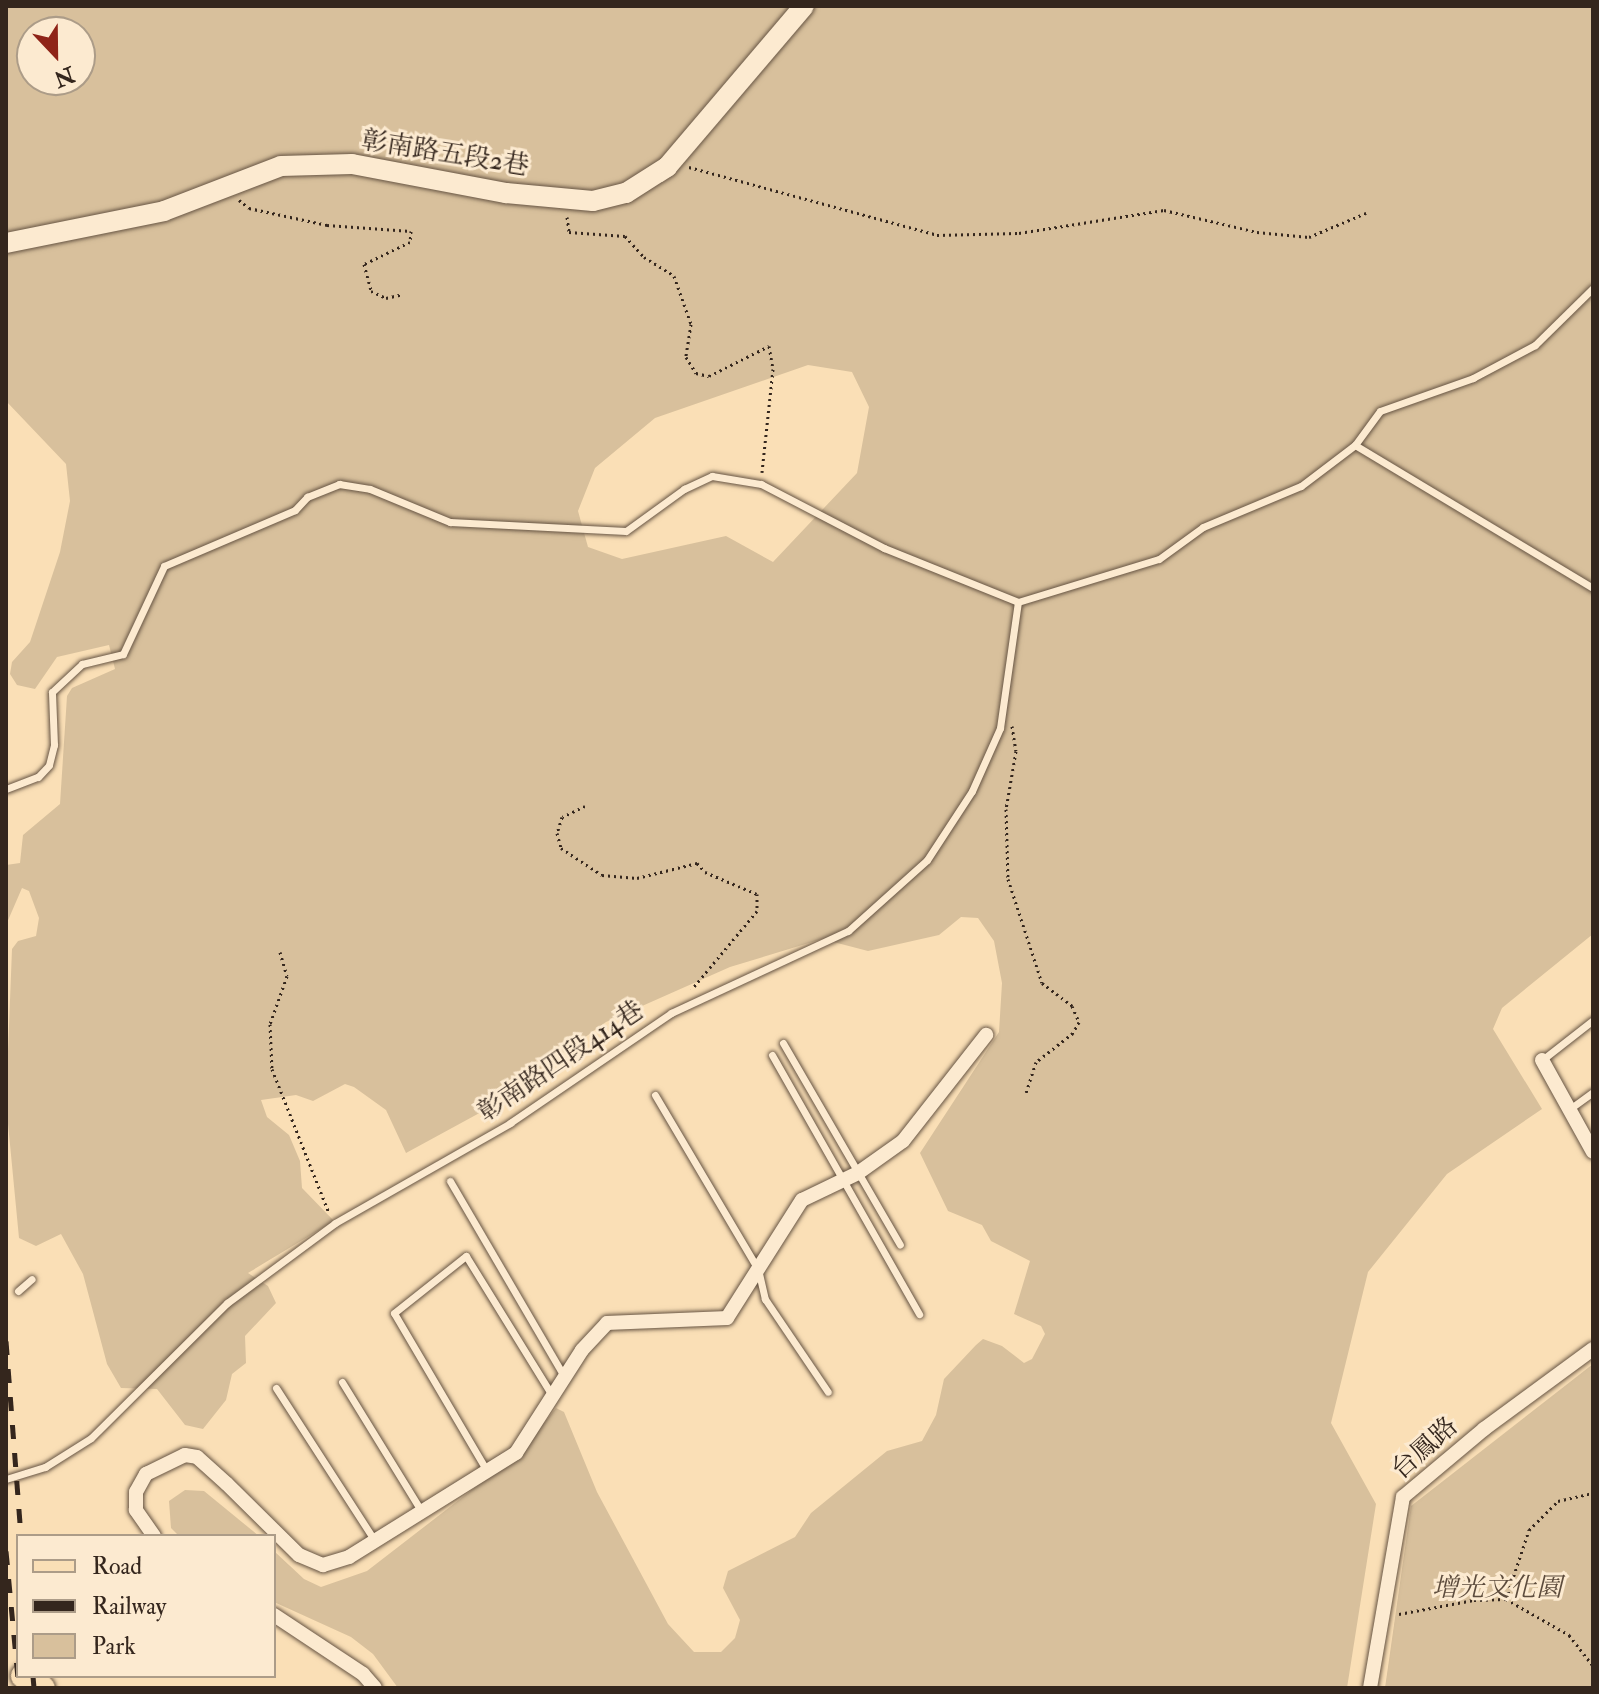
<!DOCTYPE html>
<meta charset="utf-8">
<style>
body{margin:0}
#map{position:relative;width:1599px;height:1694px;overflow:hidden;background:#fadfb6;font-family:"IM FELL Double Pica","Noto Serif TC",serif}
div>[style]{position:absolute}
.green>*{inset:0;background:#d8c09c}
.path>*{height:3px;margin-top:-1.5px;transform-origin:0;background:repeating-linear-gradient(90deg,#34261d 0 2px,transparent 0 6px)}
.roads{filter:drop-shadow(0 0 2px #665443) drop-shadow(0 0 2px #665443)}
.lane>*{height:7px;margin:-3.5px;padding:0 3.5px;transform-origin:3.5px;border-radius:3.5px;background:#fcead0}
.street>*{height:14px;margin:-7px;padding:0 7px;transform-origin:7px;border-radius:7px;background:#fcead0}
.secondary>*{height:20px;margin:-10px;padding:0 10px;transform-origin:10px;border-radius:10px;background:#fcead0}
.primary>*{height:24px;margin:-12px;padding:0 12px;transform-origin:12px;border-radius:12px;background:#fadfb6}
.rail>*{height:5px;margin-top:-2.5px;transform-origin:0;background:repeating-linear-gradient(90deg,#34261d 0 14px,transparent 0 28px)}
span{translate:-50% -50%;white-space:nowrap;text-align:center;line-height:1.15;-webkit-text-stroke:6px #fcead0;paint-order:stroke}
.street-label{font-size:26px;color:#34261d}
.park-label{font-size:26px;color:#5d4c3d;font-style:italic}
.frame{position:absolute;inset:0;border:8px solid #34261d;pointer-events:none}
.legend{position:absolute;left:16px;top:1534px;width:260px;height:144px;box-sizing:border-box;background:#fcead0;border:2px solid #ac9c88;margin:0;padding:10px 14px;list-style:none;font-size:24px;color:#34261d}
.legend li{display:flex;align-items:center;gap:16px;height:40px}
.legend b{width:40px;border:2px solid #ac9c88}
.north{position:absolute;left:16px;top:16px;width:80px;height:80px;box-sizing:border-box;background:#fcead0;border:2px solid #ac9c88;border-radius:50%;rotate:158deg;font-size:22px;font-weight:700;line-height:32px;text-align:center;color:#34261d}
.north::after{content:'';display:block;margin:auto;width:28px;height:36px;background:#8f2418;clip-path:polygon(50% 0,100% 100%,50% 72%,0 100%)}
</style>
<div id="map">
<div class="green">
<i style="clip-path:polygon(evenodd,6px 6px,1593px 6px,1593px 934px,1502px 1008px,1493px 1029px,1542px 1109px,1447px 1174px,1368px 1272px,1331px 1423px,1376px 1504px,1347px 1688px,398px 1688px,373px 1654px,351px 1637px,274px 1602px,274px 1551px,304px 1579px,321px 1587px,367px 1571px,521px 1452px,556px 1408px,564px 1412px,597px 1492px,668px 1624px,694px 1652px,721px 1652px,735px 1638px,740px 1620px,723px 1588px,728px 1571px,795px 1537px,811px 1513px,887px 1451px,922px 1441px,936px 1415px,944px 1379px,976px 1345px,983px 1339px,1002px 1346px,1024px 1363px,1032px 1359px,1045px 1334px,1041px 1326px,1014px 1314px,1030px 1261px,991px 1241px,982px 1225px,948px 1211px,920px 1153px,999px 1032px,1002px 983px,994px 941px,978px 918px,961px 917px,939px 935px,868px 951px,822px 939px,730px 967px,606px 1022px,485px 1110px,406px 1153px,386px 1110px,354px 1087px,345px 1084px,313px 1101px,296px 1095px,261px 1100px,267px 1117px,289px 1135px,300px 1161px,302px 1188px,334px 1221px,248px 1273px,268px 1286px,276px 1303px,245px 1336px,246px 1363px,232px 1374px,226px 1400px,203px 1429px,185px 1425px,157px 1389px,121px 1388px,107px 1364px,83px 1274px,61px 1234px,36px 1246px,19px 1238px,6px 1103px,12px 949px,18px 941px,36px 936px,39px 918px,29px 891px,22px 888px,6px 925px,6px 865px,20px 863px,23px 835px,60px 804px,67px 696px,72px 688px,115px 669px,109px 645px,57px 657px,35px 689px,17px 685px,10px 674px,12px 662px,30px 642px,60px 552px,70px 501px,66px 464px,6px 401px,6px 6px,32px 32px,80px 32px,80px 80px,32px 80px,32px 32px,6px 6px,808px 365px,852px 372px,869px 407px,857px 473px,773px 562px,726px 536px,622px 559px,588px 547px,578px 511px,595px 468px,655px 418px,808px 365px)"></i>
<i style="clip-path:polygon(1593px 1364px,1593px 1688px,1385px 1688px,1411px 1506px)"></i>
<i style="clip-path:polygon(185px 1490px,204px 1491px,259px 1536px,179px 1536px,171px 1528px,169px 1501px)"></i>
</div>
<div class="path">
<i style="left:689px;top:167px;width:257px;rotate:15.3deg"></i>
<i style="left:937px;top:235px;width:82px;rotate:-1.4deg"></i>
<i style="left:1019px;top:233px;width:147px;rotate:-9deg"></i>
<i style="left:1164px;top:210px;width:96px;rotate:13.3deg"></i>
<i style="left:1257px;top:232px;width:52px;rotate:5.5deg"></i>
<i style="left:1309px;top:237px;width:62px;rotate:-22.8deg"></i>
<i style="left:239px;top:200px;width:13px;rotate:39deg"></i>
<i style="left:249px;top:208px;width:80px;rotate:12.3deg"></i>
<i style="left:327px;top:225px;width:84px;rotate:4.1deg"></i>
<i style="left:411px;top:231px;width:11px;rotate:95deg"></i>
<i style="left:410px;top:242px;width:51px;rotate:154.4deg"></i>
<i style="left:364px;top:264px;width:28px;rotate:75deg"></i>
<i style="left:371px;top:291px;width:17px;rotate:25deg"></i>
<i style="left:386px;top:298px;width:17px;rotate:-13deg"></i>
<i style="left:567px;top:217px;width:15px;rotate:82deg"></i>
<i style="left:569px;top:232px;width:56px;rotate:4.1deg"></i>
<i style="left:625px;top:236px;width:28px;rotate:48deg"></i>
<i style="left:644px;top:257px;width:36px;rotate:32deg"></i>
<i style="left:674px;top:276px;width:51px;rotate:70.5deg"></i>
<i style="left:691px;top:324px;width:33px;rotate:99deg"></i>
<i style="left:686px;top:357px;width:19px;rotate:58deg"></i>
<i style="left:696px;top:373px;width:13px;rotate:13deg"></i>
<i style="left:709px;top:376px;width:67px;rotate:-26.6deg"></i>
<i style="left:769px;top:346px;width:23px;rotate:80deg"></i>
<i style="left:773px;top:369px;width:104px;rotate:96.1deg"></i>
<i style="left:1012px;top:726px;width:25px;rotate:81deg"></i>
<i style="left:1016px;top:751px;width:59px;rotate:99.8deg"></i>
<i style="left:1006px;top:809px;width:70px;rotate:88.4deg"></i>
<i style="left:1008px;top:879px;width:109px;rotate:71.9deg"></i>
<i style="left:1042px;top:983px;width:38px;rotate:37deg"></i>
<i style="left:1072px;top:1006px;width:17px;rotate:66deg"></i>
<i style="left:1079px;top:1022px;width:13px;rotate:119deg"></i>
<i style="left:1073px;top:1033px;width:47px;rotate:141.9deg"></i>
<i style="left:1036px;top:1062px;width:32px;rotate:108deg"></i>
<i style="left:585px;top:806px;width:25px;rotate:154deg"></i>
<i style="left:562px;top:817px;width:17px;rotate:107deg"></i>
<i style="left:557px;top:833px;width:16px;rotate:75deg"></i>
<i style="left:561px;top:848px;width:49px;rotate:33.4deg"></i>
<i style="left:602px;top:875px;width:35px;rotate:5deg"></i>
<i style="left:637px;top:878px;width:62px;rotate:-14deg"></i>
<i style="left:697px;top:863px;width:12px;rotate:48deg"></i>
<i style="left:705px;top:872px;width:56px;rotate:22.9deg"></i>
<i style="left:757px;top:894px;width:17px;rotate:90deg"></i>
<i style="left:757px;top:911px;width:102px;rotate:129.8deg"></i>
<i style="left:280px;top:952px;width:25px;rotate:74deg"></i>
<i style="left:287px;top:976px;width:51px;rotate:109.5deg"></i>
<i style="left:270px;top:1024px;width:45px;rotate:87.5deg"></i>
<i style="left:272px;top:1069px;width:155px;rotate:68.4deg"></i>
<i style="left:1506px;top:1599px;width:73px;rotate:-71.6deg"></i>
<i style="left:1529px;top:1530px;width:41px;rotate:-45deg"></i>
<i style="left:1558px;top:1501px;width:36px;rotate:-13deg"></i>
<i style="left:1399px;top:1614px;width:76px;rotate:-10.6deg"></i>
<i style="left:1474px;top:1600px;width:32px;rotate:-2deg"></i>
<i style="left:1506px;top:1599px;width:73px;rotate:29.7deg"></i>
<i style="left:1569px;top:1635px;width:39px;rotate:52deg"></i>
</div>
<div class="roads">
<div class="lane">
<i style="left:1355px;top:445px;width:278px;rotate:31deg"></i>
<i style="left:6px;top:789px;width:34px;rotate:-21deg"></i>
<i style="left:38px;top:777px;width:16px;rotate:-47deg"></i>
<i style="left:49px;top:765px;width:21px;rotate:-76deg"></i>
<i style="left:54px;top:745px;width:53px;rotate:-92.2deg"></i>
<i style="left:52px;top:692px;width:41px;rotate:-43deg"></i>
<i style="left:82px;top:664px;width:42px;rotate:-13.7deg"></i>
<i style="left:123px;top:654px;width:97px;rotate:-65deg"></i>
<i style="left:164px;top:566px;width:142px;rotate:-23.1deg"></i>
<i style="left:295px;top:510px;width:18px;rotate:-47deg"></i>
<i style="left:307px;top:497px;width:35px;rotate:-22deg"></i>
<i style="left:339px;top:484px;width:31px;rotate:9deg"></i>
<i style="left:370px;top:489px;width:87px;rotate:22.4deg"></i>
<i style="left:450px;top:522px;width:176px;rotate:2.9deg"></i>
<i style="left:626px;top:531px;width:72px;rotate:-35.9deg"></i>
<i style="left:684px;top:489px;width:31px;rotate:-25deg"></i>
<i style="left:712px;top:476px;width:50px;rotate:9.3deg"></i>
<i style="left:761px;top:484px;width:139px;rotate:27.5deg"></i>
<i style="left:884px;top:548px;width:144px;rotate:21.9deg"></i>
<i style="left:1018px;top:602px;width:147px;rotate:-17deg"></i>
<i style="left:1159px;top:559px;width:54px;rotate:-36deg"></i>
<i style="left:1203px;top:527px;width:106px;rotate:-22.7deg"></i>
<i style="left:1301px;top:486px;width:68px;rotate:-37.2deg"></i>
<i style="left:1355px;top:445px;width:42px;rotate:-53.7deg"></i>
<i style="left:1380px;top:411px;width:99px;rotate:-19.5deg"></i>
<i style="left:1473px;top:378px;width:70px;rotate:-28deg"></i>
<i style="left:1535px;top:345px;width:81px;rotate:-44.5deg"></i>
<i style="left:783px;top:1043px;width:233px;rotate:59.9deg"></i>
<i style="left:772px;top:1055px;width:298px;rotate:60.4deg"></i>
<i style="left:1542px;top:1060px;width:65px;rotate:-38.1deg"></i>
<i style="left:655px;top:1095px;width:202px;rotate:59.4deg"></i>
<i style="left:758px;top:1269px;width:31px;rotate:77deg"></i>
<i style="left:765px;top:1299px;width:112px;rotate:55.9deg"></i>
<i style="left:1571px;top:1108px;width:27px;rotate:-36deg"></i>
<i style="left:450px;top:1181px;width:226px;rotate:59.7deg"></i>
<i style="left:18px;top:1291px;width:18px;rotate:-41deg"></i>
<i style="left:342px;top:1382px;width:153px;rotate:58.4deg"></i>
<i style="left:276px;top:1388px;width:182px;rotate:57.1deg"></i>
<i style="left:487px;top:1471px;width:183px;rotate:-120.5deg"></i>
<i style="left:394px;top:1313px;width:92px;rotate:-38.4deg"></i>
<i style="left:466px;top:1256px;width:163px;rotate:58.3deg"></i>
<i style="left:6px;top:1479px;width:41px;rotate:-17.1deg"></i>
<i style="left:45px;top:1467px;width:54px;rotate:-32.2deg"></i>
<i style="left:91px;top:1438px;width:192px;rotate:-44.8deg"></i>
<i style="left:227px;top:1303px;width:134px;rotate:-36.5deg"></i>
<i style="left:335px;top:1223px;width:202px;rotate:-29.7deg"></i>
<i style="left:510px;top:1123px;width:195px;rotate:-34.3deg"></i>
<i style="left:671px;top:1013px;width:195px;rotate:-24.9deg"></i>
<i style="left:848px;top:931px;width:106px;rotate:-41.9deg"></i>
<i style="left:927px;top:860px;width:82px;rotate:-56.9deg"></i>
<i style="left:972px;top:791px;width:69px;rotate:-66deg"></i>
<i style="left:1000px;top:728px;width:127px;rotate:-81.9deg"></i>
</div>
<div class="street">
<i style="left:1542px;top:1060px;width:105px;rotate:61deg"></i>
<i style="left:154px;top:1536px;width:32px;rotate:-125deg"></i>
<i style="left:136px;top:1510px;width:18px;rotate:-90deg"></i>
<i style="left:136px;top:1492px;width:21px;rotate:-61deg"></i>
<i style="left:146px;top:1474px;width:43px;rotate:-26deg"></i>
<i style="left:185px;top:1455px;width:12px;rotate:9deg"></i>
<i style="left:197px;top:1457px;width:40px;rotate:42deg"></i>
<i style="left:227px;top:1484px;width:101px;rotate:44.6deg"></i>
<i style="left:299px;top:1555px;width:26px;rotate:23deg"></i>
<i style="left:323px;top:1565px;width:27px;rotate:-17deg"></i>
<i style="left:349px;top:1557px;width:197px;rotate:-31.9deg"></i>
<i style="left:516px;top:1453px;width:122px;rotate:-57.3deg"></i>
<i style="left:582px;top:1350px;width:37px;rotate:-47deg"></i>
<i style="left:607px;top:1323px;width:120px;rotate:-2.4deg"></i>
<i style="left:727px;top:1318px;width:140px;rotate:-57.6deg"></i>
<i style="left:802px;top:1200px;width:62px;rotate:-25.7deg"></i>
<i style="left:858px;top:1173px;width:55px;rotate:-35.4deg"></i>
<i style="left:903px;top:1141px;width:135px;rotate:-51.9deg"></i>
<i style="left:274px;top:1615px;width:107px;rotate:33.5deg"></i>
<i style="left:363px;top:1674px;width:18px;rotate:49deg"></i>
<i style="left:1370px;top:1688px;width:194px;rotate:-80.2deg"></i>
<i style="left:1403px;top:1497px;width:106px;rotate:-40deg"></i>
<i style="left:1484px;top:1429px;width:135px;rotate:-36.3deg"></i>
</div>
<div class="secondary">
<i style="left:6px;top:243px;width:161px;rotate:-11.4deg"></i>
<i style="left:164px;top:211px;width:125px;rotate:-21deg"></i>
<i style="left:281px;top:166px;width:71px;rotate:-1.6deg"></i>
<i style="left:352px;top:164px;width:157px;rotate:10.7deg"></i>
<i style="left:506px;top:193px;width:87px;rotate:5.3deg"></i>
<i style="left:593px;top:201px;width:34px;rotate:-14deg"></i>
<i style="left:626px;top:193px;width:49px;rotate:-32.4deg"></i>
<i style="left:667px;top:167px;width:211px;rotate:-49.6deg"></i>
</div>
<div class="primary">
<i style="left:23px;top:1676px;width:23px;rotate:31deg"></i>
</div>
</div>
<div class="rail">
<i style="left:6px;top:1341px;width:196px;rotate:85.6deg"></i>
<i style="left:6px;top:1551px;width:138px;rotate:84.6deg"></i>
<i style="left:33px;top:1676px;width:12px;rotate:85deg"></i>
</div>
<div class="street-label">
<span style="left:445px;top:154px;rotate:9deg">彰南路五段2巷</span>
<span style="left:561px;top:1062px;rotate:-34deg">彰南路四段414巷</span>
<span style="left:1425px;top:1449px;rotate:-42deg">台鳳路</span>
</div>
<div class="park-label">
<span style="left:1497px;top:1589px">增光文化園</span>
</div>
<div class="frame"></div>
<ul class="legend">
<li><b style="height:10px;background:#fadfb6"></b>Road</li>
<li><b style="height:10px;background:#34261d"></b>Railway</li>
<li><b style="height:22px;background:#d8c09c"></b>Park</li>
</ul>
<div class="north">N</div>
</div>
